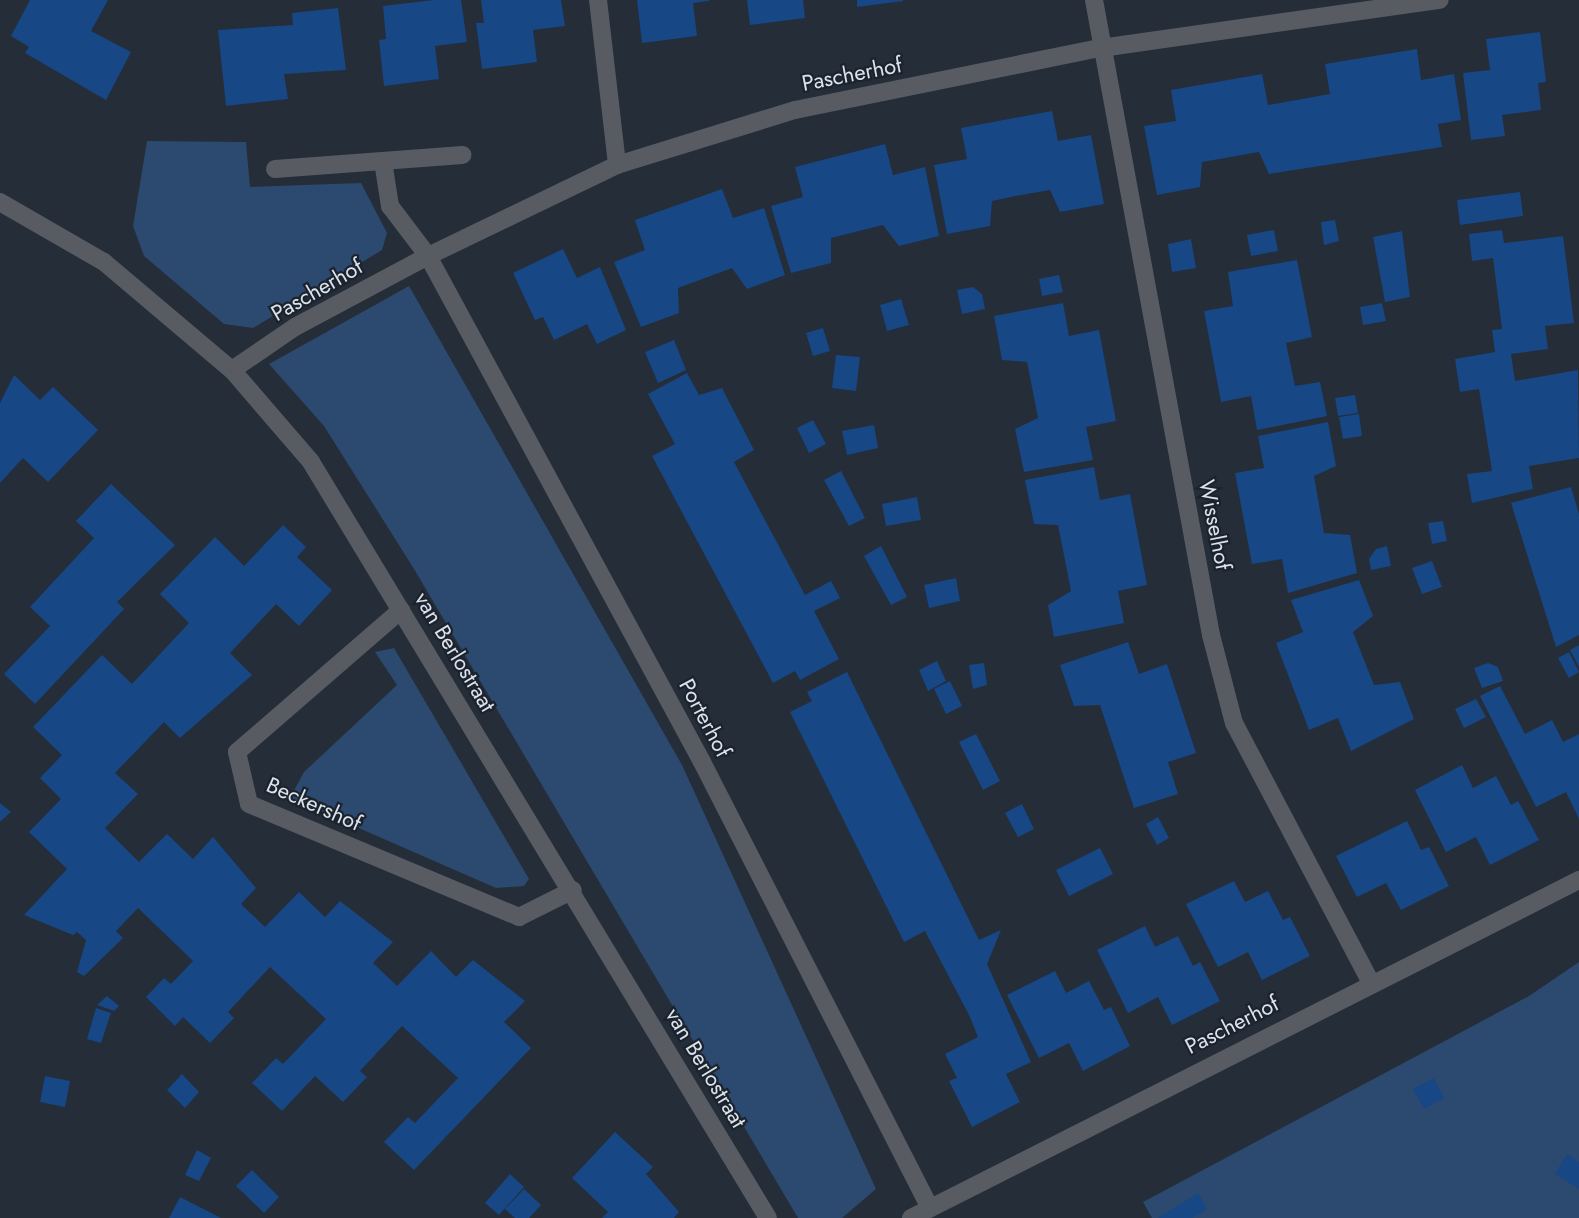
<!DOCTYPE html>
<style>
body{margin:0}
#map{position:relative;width:1579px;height:1218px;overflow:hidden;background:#242d38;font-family:Jost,sans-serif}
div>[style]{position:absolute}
.green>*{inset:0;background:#2c496f}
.building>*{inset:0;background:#174785}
.street>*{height:18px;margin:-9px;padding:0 9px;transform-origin:9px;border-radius:9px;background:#585c62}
span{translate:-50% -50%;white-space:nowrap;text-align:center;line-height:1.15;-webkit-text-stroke:4.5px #1b232e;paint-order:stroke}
.street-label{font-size:22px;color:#dde3eb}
</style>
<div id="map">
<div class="green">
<i style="clip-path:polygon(147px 141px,246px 142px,250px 187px,361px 183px,387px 233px,382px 250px,253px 328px,224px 324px,144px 256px,133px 226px)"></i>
<i style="clip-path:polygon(409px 286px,682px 765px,876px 1189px,842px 1218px,798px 1218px,414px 569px,324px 426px,269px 364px)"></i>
<i style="clip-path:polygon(394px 648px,529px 879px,524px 886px,496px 888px,290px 798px,304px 772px,397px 685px,375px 652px)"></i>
<i style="clip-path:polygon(1579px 962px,1579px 1218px,1152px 1218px,1143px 1202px,1529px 996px)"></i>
</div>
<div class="building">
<i style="clip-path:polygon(30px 0,108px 0,91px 31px,131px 52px,106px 100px,25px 53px,29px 47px,11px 36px)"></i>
<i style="clip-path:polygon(434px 0,461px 0,467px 42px,435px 46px,439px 79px,384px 86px,379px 40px,386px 39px,383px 6px)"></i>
<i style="clip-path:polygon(481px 0,561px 0,565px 26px,533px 30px,537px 62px,482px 69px,476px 23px,484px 23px)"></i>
<i style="clip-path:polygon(637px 0,709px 0,709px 1px,693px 3px,697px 36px,642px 43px)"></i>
<i style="clip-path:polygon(747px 0,803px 0,805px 18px,750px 25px)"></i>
<i style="clip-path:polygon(857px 0,903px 0,903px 1px,857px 7px)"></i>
<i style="clip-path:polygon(338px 8px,346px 70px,284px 74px,288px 99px,226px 106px,218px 30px,293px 25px,292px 13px)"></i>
<i style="clip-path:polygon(1540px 32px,1546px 82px,1538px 83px,1541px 110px,1502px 115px,1505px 136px,1471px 140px,1463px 73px,1490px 70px,1486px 39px)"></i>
<i style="clip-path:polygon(1417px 49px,1421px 80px,1454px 74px,1461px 120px,1438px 124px,1442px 147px,1269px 174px,1259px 152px,1202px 162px,1200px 187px,1157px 195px,1144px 126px,1176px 121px,1171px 90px,1262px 74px,1268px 105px,1330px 94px,1325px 64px)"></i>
<i style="clip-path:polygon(1052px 111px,1058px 141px,1091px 135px,1104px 204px,1060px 212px,1050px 190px,1021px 195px,992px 201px,990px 226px,947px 234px,934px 165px,967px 159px,961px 128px)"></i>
<i style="clip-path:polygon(885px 144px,893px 175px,925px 167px,939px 236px,899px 246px,883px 225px,831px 238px,831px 263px,791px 273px,771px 206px,803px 197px,795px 167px)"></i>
<i style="clip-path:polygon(722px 189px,733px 218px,764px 208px,785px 275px,747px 289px,732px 268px,678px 288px,679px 313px,641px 327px,614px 262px,645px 250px,635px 220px)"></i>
<i style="clip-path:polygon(1520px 192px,1523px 216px,1460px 225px,1457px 200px)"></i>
<i style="clip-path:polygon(1335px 220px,1339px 241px,1324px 245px,1321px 222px)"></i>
<i style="clip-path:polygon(1274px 230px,1278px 251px,1251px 256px,1247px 235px)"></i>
<i style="clip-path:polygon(1502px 230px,1504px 243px,1563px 236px,1574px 323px,1545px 326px,1548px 349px,1511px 354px,1515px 381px,1578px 370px,1579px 458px,1529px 466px,1533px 489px,1472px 503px,1467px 474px,1492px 471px,1479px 389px,1460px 392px,1455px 359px,1495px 352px,1492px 330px,1502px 329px,1493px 258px,1472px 261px,1469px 234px)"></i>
<i style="clip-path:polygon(1402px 231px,1410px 297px,1385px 302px,1373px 237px)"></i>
<i style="clip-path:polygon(1191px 239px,1196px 268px,1172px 272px,1168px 244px)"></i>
<i style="clip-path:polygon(563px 249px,577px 278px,600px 267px,626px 330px,597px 344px,587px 324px,554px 340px,543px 317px,535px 320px,513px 273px)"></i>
<i style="clip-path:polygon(1297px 260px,1312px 337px,1286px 343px,1295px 386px,1320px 382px,1327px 416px,1257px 430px,1251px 396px,1221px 402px,1204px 311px,1233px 306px,1228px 272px)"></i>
<i style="clip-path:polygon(1059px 275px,1063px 292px,1042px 296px,1039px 279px)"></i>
<i style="clip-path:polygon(973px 287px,982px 294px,985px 309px,962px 314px,957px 290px)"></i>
<i style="clip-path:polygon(901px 299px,909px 325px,887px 331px,880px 305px)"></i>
<i style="clip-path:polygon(1063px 303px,1069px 336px,1099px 330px,1116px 421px,1086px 427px,1093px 460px,1024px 472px,1015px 429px,1038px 418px,1027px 362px,1002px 360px,994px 316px)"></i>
<i style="clip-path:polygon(1382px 303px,1386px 321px,1363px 325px,1360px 307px)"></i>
<i style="clip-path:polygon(823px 328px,830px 351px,813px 356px,806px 333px)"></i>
<i style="clip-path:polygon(674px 340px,686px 370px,658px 383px,645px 352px)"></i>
<i style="clip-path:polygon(836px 355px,860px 357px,856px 391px,832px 388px)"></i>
<i style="clip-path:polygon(687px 373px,699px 395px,722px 388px,754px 450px,734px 462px,805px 595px,831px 581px,840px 598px,814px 611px,839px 659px,800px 680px,795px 671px,773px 683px,652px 456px,675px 444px,648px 394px)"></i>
<i style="clip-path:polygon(14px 375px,40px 400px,53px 387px,98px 430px,48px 482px,23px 458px,0 483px,0 403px)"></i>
<i style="clip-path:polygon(1355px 395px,1358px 413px,1338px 416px,1335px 398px)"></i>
<i style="clip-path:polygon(1359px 414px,1362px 436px,1343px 439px,1339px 417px)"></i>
<i style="clip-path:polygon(813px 420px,826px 444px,809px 453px,797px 428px)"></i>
<i style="clip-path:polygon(1328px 422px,1336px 466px,1314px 476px,1324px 533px,1350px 535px,1357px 573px,1288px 593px,1282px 559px,1252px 564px,1235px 473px,1264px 468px,1258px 436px)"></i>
<i style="clip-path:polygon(874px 425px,878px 448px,847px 455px,842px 431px)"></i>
<i style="clip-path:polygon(1094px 467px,1100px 500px,1130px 494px,1147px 585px,1118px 591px,1124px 623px,1054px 637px,1048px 605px,1071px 591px,1058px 525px,1034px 524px,1025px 480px)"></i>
<i style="clip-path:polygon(841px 471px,865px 518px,849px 526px,824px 480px)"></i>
<i style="clip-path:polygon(111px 484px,175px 545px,117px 602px,124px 609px,35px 704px,4px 674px,50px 626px,30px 607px,94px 538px,76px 521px)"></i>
<i style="clip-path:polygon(1571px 487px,1579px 514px,1579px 635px,1556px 647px,1511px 503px)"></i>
<i style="clip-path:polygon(917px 497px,921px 520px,886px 526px,882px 504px)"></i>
<i style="clip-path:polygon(1443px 521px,1447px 541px,1432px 544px,1428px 523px)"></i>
<i style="clip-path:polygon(283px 525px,306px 547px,297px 557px,332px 590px,299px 626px,276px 604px,230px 653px,252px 675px,180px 738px,164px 722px,115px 773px,138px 794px,105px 828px,139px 862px,167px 834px,193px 859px,213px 837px,256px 888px,241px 904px,265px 927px,299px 892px,325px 917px,340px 901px,393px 942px,373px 963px,397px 986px,431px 951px,456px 977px,473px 960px,525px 1001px,504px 1022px,531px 1048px,414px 1170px,384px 1142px,408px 1117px,415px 1123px,458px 1078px,402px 1026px,360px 1071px,367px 1077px,343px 1102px,315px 1076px,282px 1111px,252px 1083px,276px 1058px,283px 1064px,326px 1019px,270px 967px,228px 1012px,234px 1018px,210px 1043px,183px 1017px,175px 1026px,146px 997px,164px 978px,171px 984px,193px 961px,138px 908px,116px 931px,123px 938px,84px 976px,77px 972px,86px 940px,77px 932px,73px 935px,24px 915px,67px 869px,29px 832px,61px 799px,40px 778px,62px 755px,33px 727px,102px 655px,132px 684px,189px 623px,160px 594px,215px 537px,244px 566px)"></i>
<i style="clip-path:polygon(881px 546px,907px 597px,891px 605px,864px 556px)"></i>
<i style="clip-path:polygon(1387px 546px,1391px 566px,1371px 570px,1369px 559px,1376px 549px)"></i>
<i style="clip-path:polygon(1432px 561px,1442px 587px,1422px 594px,1412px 568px)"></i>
<i style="clip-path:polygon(956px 578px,960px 601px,929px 608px,924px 585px)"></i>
<i style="clip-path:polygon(1359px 580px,1373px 616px,1353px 632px,1374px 685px,1400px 682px,1414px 719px,1351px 751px,1338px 718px,1309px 730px,1276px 643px,1303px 632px,1291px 600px)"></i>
<i style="clip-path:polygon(1128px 642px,1139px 674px,1167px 664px,1196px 753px,1168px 762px,1178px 794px,1134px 808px,1100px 705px,1074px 706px,1060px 665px)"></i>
<i style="clip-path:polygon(1579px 645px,1579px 667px,1570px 650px)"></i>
<i style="clip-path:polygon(1569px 652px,1579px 672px,1569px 678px,1558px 658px)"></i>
<i style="clip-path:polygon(937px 661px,946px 681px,928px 691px,919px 670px)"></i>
<i style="clip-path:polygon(984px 663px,987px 685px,973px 689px,969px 665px)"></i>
<i style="clip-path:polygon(1488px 663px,1498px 667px,1503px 681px,1482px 688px,1474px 668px)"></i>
<i style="clip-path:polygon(847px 672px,979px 940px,1001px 930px,987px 964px,1031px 1062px,1006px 1074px,1020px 1102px,972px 1127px,949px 1081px,957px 1078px,945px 1054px,978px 1037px,970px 1017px,925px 931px,904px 942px,790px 712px,812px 701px,807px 692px)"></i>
<i style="clip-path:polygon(950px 681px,962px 706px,946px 714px,934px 689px)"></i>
<i style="clip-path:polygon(1500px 686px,1525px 734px,1552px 720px,1563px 742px,1579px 734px,1579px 819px,1566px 792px,1536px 807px,1480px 696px)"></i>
<i style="clip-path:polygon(1476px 699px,1486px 717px,1464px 728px,1455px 709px)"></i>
<i style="clip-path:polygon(976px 734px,1000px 781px,983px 790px,959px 742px)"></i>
<i style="clip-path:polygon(1462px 765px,1473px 788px,1496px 776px,1511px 805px,1518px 801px,1539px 840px,1490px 865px,1476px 837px,1446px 852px,1415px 790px)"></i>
<i style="clip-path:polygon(0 803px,11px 812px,1px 821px,0 821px)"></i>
<i style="clip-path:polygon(1022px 804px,1034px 829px,1018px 837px,1005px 813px)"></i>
<i style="clip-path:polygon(1158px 817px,1169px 838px,1157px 845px,1146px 824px)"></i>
<i style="clip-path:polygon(1407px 821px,1421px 850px,1429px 847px,1449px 886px,1401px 910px,1386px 883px,1357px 897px,1336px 856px)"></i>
<i style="clip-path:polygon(1100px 848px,1113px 874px,1069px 896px,1056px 870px)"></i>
<i style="clip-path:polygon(1234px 881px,1245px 902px,1268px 891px,1283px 920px,1290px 917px,1310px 956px,1262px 980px,1248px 952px,1218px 967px,1186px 904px)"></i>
<i style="clip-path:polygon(1145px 926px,1155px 947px,1178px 936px,1193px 966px,1200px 962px,1220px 1001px,1172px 1025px,1158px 997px,1128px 1013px,1097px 950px)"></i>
<i style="clip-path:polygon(1055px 971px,1066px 993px,1089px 981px,1104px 1010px,1111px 1007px,1130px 1046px,1083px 1071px,1069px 1043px,1039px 1058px,1007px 995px)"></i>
<i style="clip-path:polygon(107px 996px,119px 1006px,114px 1011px,97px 1005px)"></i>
<i style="clip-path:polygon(96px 1008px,111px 1013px,101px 1043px,87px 1039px)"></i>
<i style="clip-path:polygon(182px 1074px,199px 1092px,185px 1108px,167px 1090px)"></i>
<i style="clip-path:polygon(45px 1076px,70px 1081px,65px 1107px,40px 1102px)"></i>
<i style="clip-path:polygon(1434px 1078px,1444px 1098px,1424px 1109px,1413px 1089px)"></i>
<i style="clip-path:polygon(615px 1132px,653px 1167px,646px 1174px,679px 1212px,674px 1218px,602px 1218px,608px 1212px,572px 1178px)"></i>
<i style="clip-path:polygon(197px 1150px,211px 1158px,199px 1181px,185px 1175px)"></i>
<i style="clip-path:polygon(1567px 1154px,1579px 1162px,1579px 1189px,1555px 1174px)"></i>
<i style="clip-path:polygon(252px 1170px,279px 1197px,264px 1213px,236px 1186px)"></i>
<i style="clip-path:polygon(510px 1174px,524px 1187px,499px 1215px,485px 1203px)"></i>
<i style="clip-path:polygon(524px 1189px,541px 1205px,529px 1218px,515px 1218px,505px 1209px)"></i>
<i style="clip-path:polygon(1198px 1193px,1207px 1209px,1192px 1218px,1158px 1218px)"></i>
<i style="clip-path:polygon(180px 1197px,221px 1218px,169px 1218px)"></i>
</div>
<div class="street">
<i style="left:598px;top:0;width:166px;rotate:83.4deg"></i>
<i style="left:1094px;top:0;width:646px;rotate:79.56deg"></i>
<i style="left:1211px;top:635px;width:91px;rotate:75.4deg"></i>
<i style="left:1234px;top:723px;width:292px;rotate:62.2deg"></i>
<i style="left:383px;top:161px;width:46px;rotate:81.2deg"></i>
<i style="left:390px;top:206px;width:63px;rotate:52.8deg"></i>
<i style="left:428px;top:256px;width:575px;rotate:61.56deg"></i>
<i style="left:702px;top:762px;width:501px;rotate:62.92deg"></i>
<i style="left:275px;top:169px;width:188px;rotate:-4.3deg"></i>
<i style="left:0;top:202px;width:120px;rotate:30deg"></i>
<i style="left:104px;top:262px;width:167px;rotate:40.2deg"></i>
<i style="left:232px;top:370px;width:121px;rotate:49.3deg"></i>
<i style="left:311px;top:462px;width:883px;rotate:58.85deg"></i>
<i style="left:232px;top:370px;width:76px;rotate:-34.3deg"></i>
<i style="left:295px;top:327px;width:151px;rotate:-28.1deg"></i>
<i style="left:428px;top:256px;width:210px;rotate:-25.7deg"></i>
<i style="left:617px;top:165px;width:186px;rotate:-17.2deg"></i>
<i style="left:795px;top:110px;width:312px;rotate:-11.5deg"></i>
<i style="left:1101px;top:48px;width:342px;rotate:-8.1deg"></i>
<i style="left:401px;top:610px;width:217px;rotate:139.1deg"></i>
<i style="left:237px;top:752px;width:53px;rotate:77deg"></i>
<i style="left:249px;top:804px;width:293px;rotate:22.7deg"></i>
<i style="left:519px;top:917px;width:60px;rotate:-26.6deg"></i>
<i style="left:911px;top:1218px;width:749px;rotate:-26.84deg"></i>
</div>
<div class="street-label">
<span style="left:852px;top:74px;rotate:-11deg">Pascherhof</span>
<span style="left:317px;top:290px;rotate:-30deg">Pascherhof</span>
<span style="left:1215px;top:525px;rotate:79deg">Wisselhof</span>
<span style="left:455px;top:652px;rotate:59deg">van Berlostraat</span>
<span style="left:705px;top:718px;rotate:62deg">Porterhof</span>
<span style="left:314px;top:804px;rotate:24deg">Beckershof</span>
<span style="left:1232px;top:1025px;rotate:-27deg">Pascherhof</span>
<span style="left:706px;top:1068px;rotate:59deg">van Berlostraat</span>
</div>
</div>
